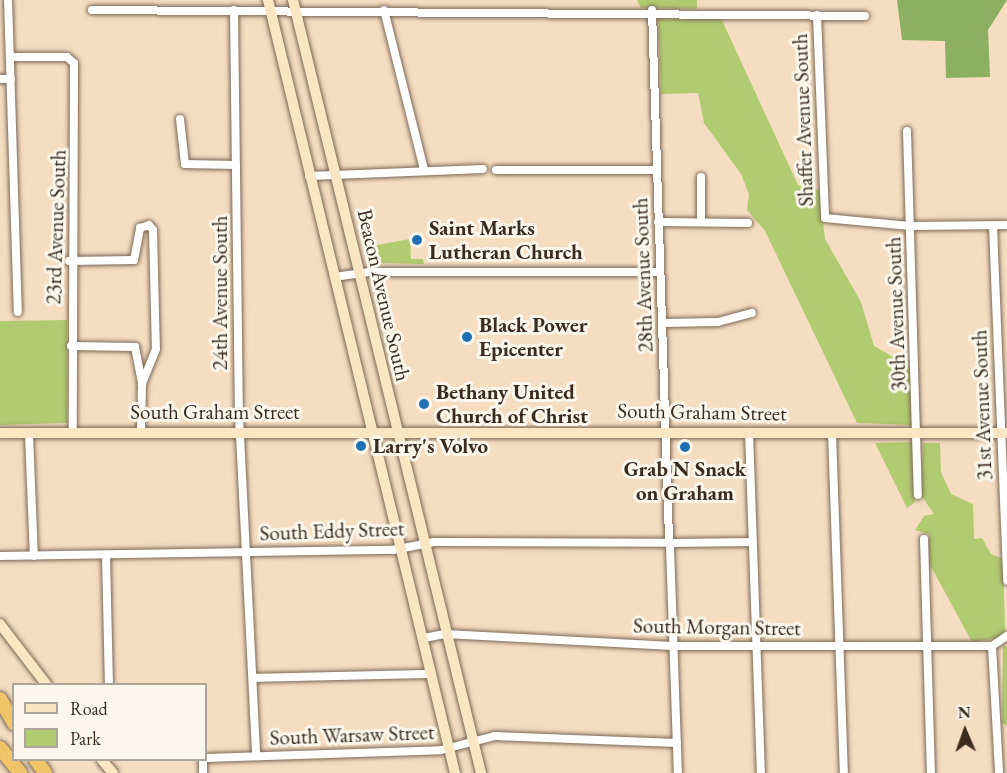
<!DOCTYPE html>
<style>
body{margin:0}
#map{position:relative;width:1007px;height:773px;overflow:hidden;background:#f5ddc1;font-family:"EB Garamond",serif}
div>[style]{position:absolute}
.green>*{inset:0;background:#b1cb70}
.forest>*{inset:0;background:#8caf62}
.roads{filter:drop-shadow(0 0 2px #7c6957) drop-shadow(0 0 2px #7c6957)}
.street>*{height:8px;margin:-4px;padding:0 4px;transform-origin:4px;border-radius:4px;background:#fff}
.secondary>*{height:10px;margin:-5px;padding:0 5px;transform-origin:5px;border-radius:5px;background:#f9e7c3}
.highway>*{height:14px;margin:-7px;padding:0 7px;transform-origin:7px;border-radius:7px;background:#f0c469}
.dots>*{width:16px;height:16px;translate:-50% -50%;box-sizing:border-box;border:3px solid #fbf7ec;border-radius:50%}
span{translate:-50% -50%;white-space:nowrap;text-align:center;line-height:1.15;-webkit-text-stroke:6px #fbf7ec;paint-order:stroke}
.street-label{font-size:21px;color:#3b2a1e}
.poi-label{font-size:21px;color:#3b2a1e;font-weight:700}
.left{translate:0 -50%;text-align:left}
.legend{position:absolute;left:12px;top:683px;width:195px;height:78px;box-sizing:border-box;background:#fbf7ec;border:2px solid #aea59a;margin:0;padding:8px 10px;list-style:none;font-size:18px;color:#3b2a1e}
.legend li{display:flex;align-items:center;gap:12px;height:30px}
.legend b{width:30px;border:2px solid #aea59a}
.north{position:absolute;left:935px;top:701px;width:60px;height:60px;-webkit-text-stroke:4px #fbf7ec;paint-order:stroke;rotate:358deg;font-size:16px;font-weight:700;line-height:24px;text-align:center;color:#3b2a1e}
.north::after{content:'';display:block;margin:auto;width:21px;height:27px;background:#3b2a1e;clip-path:polygon(50% 0,100% 100%,50% 72%,0 100%)}
</style>
<div id="map">
<div class="green">
<i style="clip-path:polygon(637px 0,697px 0,697px 9px,641px 8px)"></i>
<i style="clip-path:polygon(720px 16px,798px 185px,819px 190px,825px 239px,861px 302px,874px 346px,911px 367px,913px 425px,857px 423px,765px 231px,747px 210px,749px 194px,741px 174px,704px 123px,698px 93px,661px 94px,658px 17px)"></i>
<i style="clip-path:polygon(410px 239px,411px 259px,423px 259px,424px 264px,366px 263px,366px 247px)"></i>
<i style="clip-path:polygon(67px 320px,67px 423px,0 425px,0 321px)"></i>
<i style="clip-path:polygon(913px 442px,915px 502px,907px 508px,875px 443px)"></i>
<i style="clip-path:polygon(923px 443px,940px 443px,941px 472px,951px 494px,973px 504px,974px 539px,982px 538px,991px 554px,1003px 559px,1005px 630px,999px 638px,972px 642px,929px 563px,929px 534px,915px 530px,924px 516px,934px 514px,921px 495px)"></i>
<i style="clip-path:polygon(1003px 645px,1007px 647px,1007px 726px,1002px 723px)"></i>
</div>
<div class="forest">
<i style="clip-path:polygon(897px 0,1007px 0,988px 30px,990px 77px,946px 78px,945px 41px,902px 40px)"></i>
</div>
<div class="roads">
<div class="street">
<i style="left:8px;top:0;width:312px;rotate:88.2deg"></i>
<i style="left:92px;top:10px;width:773px;rotate:0.44deg"></i>
<i style="left:234px;top:10px;width:406px;rotate:89.3deg"></i>
<i style="left:239px;top:416px;width:340px;rotate:87.1deg"></i>
<i style="left:384px;top:10px;width:164px;rotate:75.9deg"></i>
<i style="left:652px;top:10px;width:529px;rotate:88.16deg"></i>
<i style="left:817px;top:15px;width:203px;rotate:87.7deg"></i>
<i style="left:825px;top:218px;width:85px;rotate:5.4deg"></i>
<i style="left:910px;top:226px;width:97px;rotate:-0.6deg"></i>
<i style="left:11px;top:57px;width:56px"></i>
<i style="left:67px;top:57px;width:9px;rotate:41deg"></i>
<i style="left:74px;top:63px;width:370px;rotate:90.2deg"></i>
<i style="left:0;top:79px;width:11px"></i>
<i style="left:180px;top:119px;width:45px;rotate:83.7deg"></i>
<i style="left:185px;top:164px;width:51px;rotate:1.1deg"></i>
<i style="left:907px;top:131px;width:364px;rotate:88.3deg"></i>
<i style="left:496px;top:170px;width:161px"></i>
<i style="left:309px;top:176px;width:174px;rotate:-2.3deg"></i>
<i style="left:701px;top:177px;width:45px;rotate:90deg"></i>
<i style="left:658px;top:222px;width:90px;rotate:0.6deg"></i>
<i style="left:993px;top:226px;width:355px;rotate:87.7deg"></i>
<i style="left:69px;top:261px;width:65px;rotate:-0.9deg"></i>
<i style="left:134px;top:260px;width:33px;rotate:-79deg"></i>
<i style="left:140px;top:228px;width:9px;rotate:-18deg"></i>
<i style="left:149px;top:225px;width:6px;rotate:51deg"></i>
<i style="left:153px;top:230px;width:119px;rotate:88.6deg"></i>
<i style="left:156px;top:349px;width:38px;rotate:112deg"></i>
<i style="left:142px;top:384px;width:48px;rotate:91.2deg"></i>
<i style="left:334px;top:277px;width:35px;rotate:-8deg"></i>
<i style="left:369px;top:272px;width:291px"></i>
<i style="left:662px;top:323px;width:56px;rotate:-1deg"></i>
<i style="left:718px;top:322px;width:35px;rotate:-15deg"></i>
<i style="left:71px;top:346px;width:64px;rotate:0.9deg"></i>
<i style="left:135px;top:347px;width:38px;rotate:79deg"></i>
<i style="left:749px;top:432px;width:341px;rotate:88deg"></i>
<i style="left:832px;top:433px;width:340px;rotate:88deg"></i>
<i style="left:29px;top:434px;width:122px;rotate:87.7deg"></i>
<i style="left:924px;top:539px;width:234px;rotate:88.3deg"></i>
<i style="left:674px;top:543px;width:78px;rotate:-0.7deg"></i>
<i style="left:670px;top:547px;width:226px;rotate:88deg"></i>
<i style="left:106px;top:555px;width:129px;rotate:88.7deg"></i>
<i style="left:0;top:556px;width:393px;rotate:-0.9deg"></i>
<i style="left:393px;top:550px;width:42px;rotate:-11deg"></i>
<i style="left:434px;top:542px;width:231px;rotate:0.2deg"></i>
<i style="left:424px;top:638px;width:21px;rotate:-11deg"></i>
<i style="left:445px;top:634px;width:228px;rotate:3deg"></i>
<i style="left:673px;top:646px;width:319px"></i>
<i style="left:992px;top:646px;width:18px;rotate:-34deg"></i>
<i style="left:992px;top:646px;width:127px;rotate:86.8deg"></i>
<i style="left:253px;top:678px;width:179px;rotate:-1.3deg"></i>
<i style="left:206px;top:758px;width:235px;rotate:-1.9deg"></i>
<i style="left:441px;top:750px;width:56px;rotate:-14.5deg"></i>
<i style="left:495px;top:736px;width:182px;rotate:2.2deg"></i>
<i style="left:203px;top:760px;width:13px;rotate:90deg"></i>
</div>
<div class="secondary">
<i style="left:268px;top:0;width:795px;rotate:76.4deg"></i>
<i style="left:293px;top:0;width:796px;rotate:76.33deg"></i>
<i style="left:0;top:433px;width:1007px"></i>
<i style="left:0;top:624px;width:76px;rotate:52.5deg"></i>
<i style="left:102px;top:760px;width:17px;rotate:50deg"></i>
</div>
<div class="highway">
<i style="left:0;top:699px;width:28px;rotate:60deg"></i>
<i style="left:0;top:748px;width:32px;rotate:51deg"></i>
<i style="left:36px;top:760px;width:16px;rotate:55deg"></i>
</div>
</div>
<div class="dots">
<i style="left:417px;top:240px;background:#1f6fb2"></i>
<i style="left:467px;top:337px;background:#1f6fb2"></i>
<i style="left:424px;top:404px;background:#1f6fb2"></i>
<i style="left:361px;top:446px;background:#1f6fb2"></i>
<i style="left:685px;top:447px;background:#1f6fb2"></i>
</div>
<div class="street-label">
<span style="left:803px;top:120px;rotate:-92deg">Shaffer Avenue South</span>
<span style="left:56px;top:227px;rotate:-88deg">23rd Avenue South</span>
<span style="left:643px;top:275px;rotate:-92deg">28th Avenue South</span>
<span style="left:220px;top:293px;rotate:-90deg">24th Avenue South</span>
<span style="left:384px;top:295px;rotate:77deg">Beacon Avenue South</span>
<span style="left:896px;top:314px;rotate:-92deg">30th Avenue South</span>
<span style="left:982px;top:405px;rotate:-92deg">31st Avenue South</span>
<span style="left:215px;top:412px">South Graham Street</span>
<span style="left:702px;top:412px;rotate:1deg">South Graham Street</span>
<span style="left:332px;top:531px;rotate:-2deg">South Eddy Street</span>
<span style="left:717px;top:627px;rotate:1deg">South Morgan Street</span>
<span style="left:352px;top:735px;rotate:-2deg">South Warsaw Street</span>
</div>
<div class="poi-label">
<span class="left" style="left:429px;top:240px">Saint Marks<br>Lutheran Church</span>
<span class="left" style="left:479px;top:337px">Black Power<br>Epicenter</span>
<span class="left" style="left:436px;top:404px">Bethany United<br>Church of Christ</span>
<span class="left" style="left:373px;top:446px">Larry's Volvo</span>
<span style="left:685px;top:481px">Grab N Snack<br>on Graham</span>
</div>
<ul class="legend">
<li><b style="height:8px;background:#f9e7c3"></b>Road</li>
<li><b style="height:16px;background:#b1cb70"></b>Park</li>
</ul>
<div class="north">N</div>
</div>
